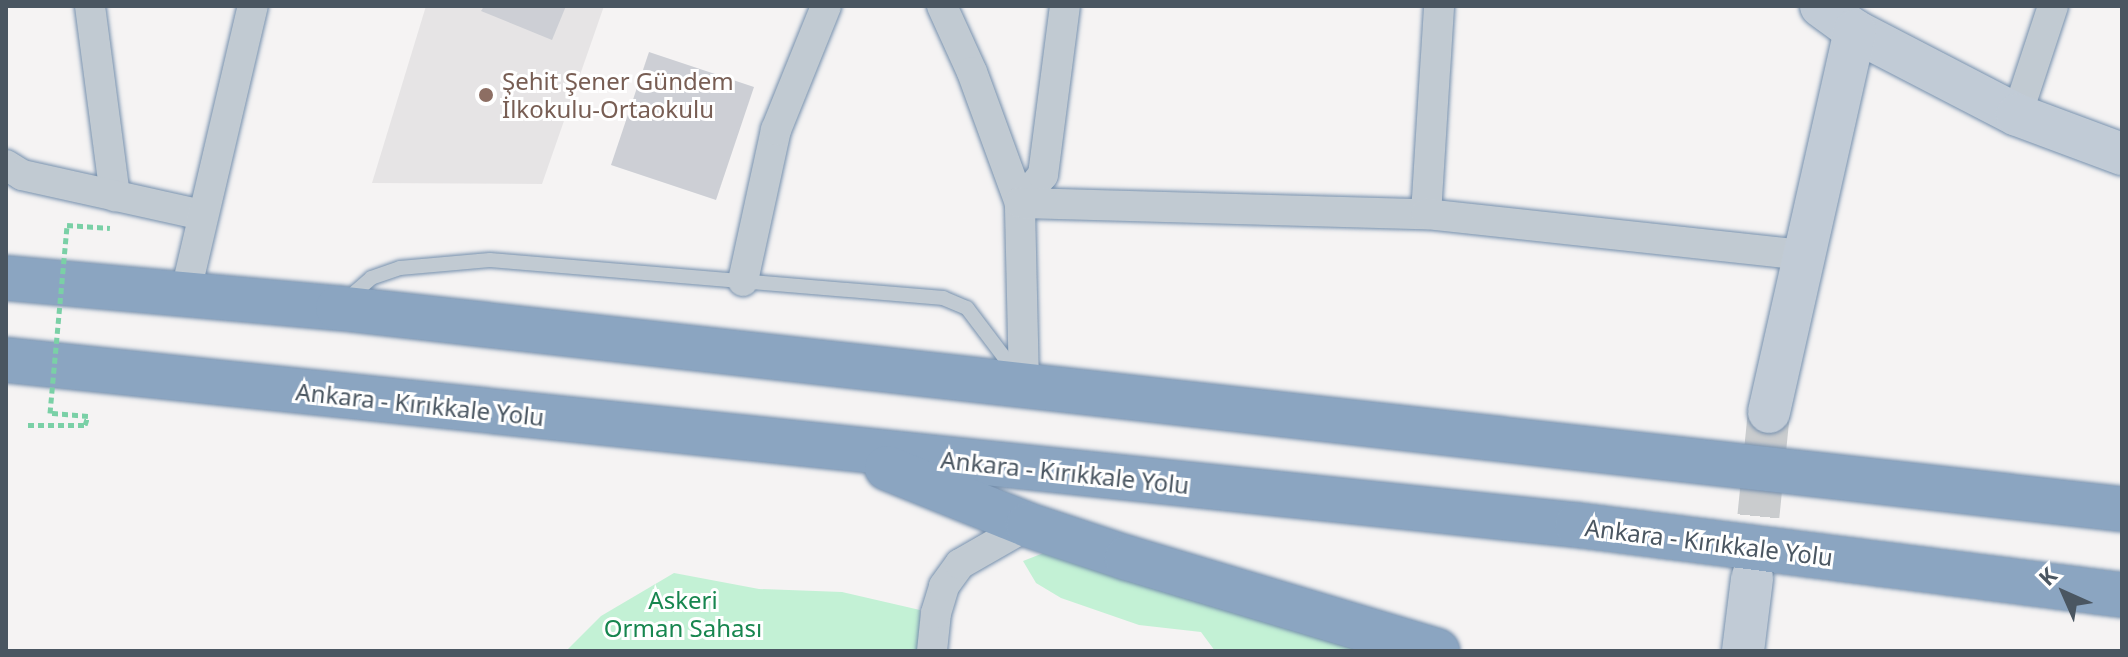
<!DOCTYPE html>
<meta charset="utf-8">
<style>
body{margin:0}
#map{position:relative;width:2128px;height:657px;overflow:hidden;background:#f5f3f3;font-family:"Noto Sans",sans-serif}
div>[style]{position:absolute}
.education>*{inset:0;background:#e6e4e5}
.green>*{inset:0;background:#c3f1d5}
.building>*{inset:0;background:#cdcfd5}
.secondary-tunnel>*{height:42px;margin-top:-21px;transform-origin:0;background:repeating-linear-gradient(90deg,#caccce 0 42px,transparent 0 63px)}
.path>*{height:5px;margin-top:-2.5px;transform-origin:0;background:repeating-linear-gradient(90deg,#7ad0a6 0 6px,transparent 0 10px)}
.roads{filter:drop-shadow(0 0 2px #7690ad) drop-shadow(0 0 2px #7690ad)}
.lane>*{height:14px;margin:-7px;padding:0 7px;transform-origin:7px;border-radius:7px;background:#c1cad2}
.street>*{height:30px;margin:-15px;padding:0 15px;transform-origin:15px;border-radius:15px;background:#c1cad2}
.secondary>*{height:42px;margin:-21px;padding:0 21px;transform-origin:21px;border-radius:21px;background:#c1cbd6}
.highway>*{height:44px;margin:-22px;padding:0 22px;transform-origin:22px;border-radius:22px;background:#8ba5c1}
.path-bridge>*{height:5px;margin-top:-2.5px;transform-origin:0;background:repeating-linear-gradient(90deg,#7ad0a6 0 6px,transparent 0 10px)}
.dots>*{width:22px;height:22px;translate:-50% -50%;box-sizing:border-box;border:4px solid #fff;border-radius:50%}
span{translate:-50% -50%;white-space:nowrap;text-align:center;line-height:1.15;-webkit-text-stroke:6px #fff;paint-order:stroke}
.education-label{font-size:24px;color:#785e54}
.left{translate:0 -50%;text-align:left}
.street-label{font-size:24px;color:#4a5661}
.park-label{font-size:24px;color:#17864f}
.frame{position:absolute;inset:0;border:8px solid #4a5661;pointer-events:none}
.north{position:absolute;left:2024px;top:553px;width:80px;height:80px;-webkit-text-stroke:6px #fff;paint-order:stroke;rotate:315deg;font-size:22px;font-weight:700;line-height:32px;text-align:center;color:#4a5661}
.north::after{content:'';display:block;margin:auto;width:28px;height:36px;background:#4a5661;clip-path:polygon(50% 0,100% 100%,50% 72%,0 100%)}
</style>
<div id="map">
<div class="education">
<i style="clip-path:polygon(426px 6px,604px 6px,542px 184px,372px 183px)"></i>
</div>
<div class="green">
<i style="clip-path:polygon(1046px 552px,1393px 651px,1215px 651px,1201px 632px,1139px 625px,1061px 598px,1036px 583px,1023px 561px)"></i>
<i style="clip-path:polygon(674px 573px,759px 589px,842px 592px,920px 610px,920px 651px,566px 651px,601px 616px)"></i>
</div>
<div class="building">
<i style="clip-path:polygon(484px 6px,566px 6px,552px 40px,481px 11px)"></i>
<i style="clip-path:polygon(649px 52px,754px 87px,716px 200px,611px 165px)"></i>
</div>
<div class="secondary-tunnel">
<i style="left:1752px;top:579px;width:168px;rotate:-84.2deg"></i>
</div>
<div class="path">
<i style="left:67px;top:225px;width:43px;rotate:4deg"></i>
<i style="left:28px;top:425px;width:57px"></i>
<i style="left:85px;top:425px;width:9px;rotate:-72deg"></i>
<i style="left:88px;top:416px;width:38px;rotate:-175deg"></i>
</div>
<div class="roads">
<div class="lane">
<i style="left:345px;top:301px;width:35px;rotate:-41deg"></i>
<i style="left:371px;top:278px;width:31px;rotate:-19deg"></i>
<i style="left:400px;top:268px;width:90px;rotate:-5.1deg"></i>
<i style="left:490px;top:260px;width:455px;rotate:4.8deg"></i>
<i style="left:943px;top:298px;width:26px;rotate:23deg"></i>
<i style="left:967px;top:308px;width:83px;rotate:52.9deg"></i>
</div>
<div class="street">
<i style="left:90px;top:6px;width:192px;rotate:82.5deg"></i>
<i style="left:942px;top:6px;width:72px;rotate:65.6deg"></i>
<i style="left:972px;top:72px;width:140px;rotate:69.9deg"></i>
<i style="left:2017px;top:115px;width:115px;rotate:-71.7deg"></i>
<i style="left:6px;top:165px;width:19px;rotate:32deg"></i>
<i style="left:22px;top:175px;width:184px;rotate:12.5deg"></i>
<i style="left:1020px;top:203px;width:36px;rotate:-51deg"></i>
<i style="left:1043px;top:175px;width:170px;rotate:-82.6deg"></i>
<i style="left:1426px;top:214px;width:208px;rotate:-86.4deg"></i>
<i style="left:743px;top:281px;width:155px;rotate:-77.7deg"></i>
<i style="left:776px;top:130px;width:134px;rotate:-68deg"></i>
<i style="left:185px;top:295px;width:297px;rotate:-76.8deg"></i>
<i style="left:1024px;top:384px;width:181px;rotate:-91.3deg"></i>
<i style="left:1020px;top:203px;width:406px;rotate:1.6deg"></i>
<i style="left:1426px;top:214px;width:382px;rotate:6.2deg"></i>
<i style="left:932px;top:651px;width:38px;rotate:-84deg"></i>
<i style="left:936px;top:613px;width:28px;rotate:-73deg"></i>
<i style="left:944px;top:586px;width:27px;rotate:-54deg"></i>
<i style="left:960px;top:564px;width:78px;rotate:-29.8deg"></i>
</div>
<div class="secondary">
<i style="left:1821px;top:6px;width:42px;rotate:36.3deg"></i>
<i style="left:1855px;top:31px;width:182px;rotate:27.4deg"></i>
<i style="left:2017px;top:115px;width:112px;rotate:20.4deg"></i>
<i style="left:1769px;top:412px;width:391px;rotate:-77.3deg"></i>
<i style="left:1743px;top:651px;width:73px;rotate:-82.9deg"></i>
</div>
<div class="highway">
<i style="left:6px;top:278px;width:333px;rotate:5.2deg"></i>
<i style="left:338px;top:308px;width:1795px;rotate:6.43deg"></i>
<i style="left:6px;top:360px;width:1580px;rotate:6deg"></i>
<i style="left:1577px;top:525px;width:549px;rotate:7.32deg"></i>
<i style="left:887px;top:468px;width:152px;rotate:22deg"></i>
<i style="left:1028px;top:525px;width:104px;rotate:18.4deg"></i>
<i style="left:1127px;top:558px;width:324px;rotate:16.7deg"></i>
</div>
</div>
<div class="path-bridge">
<i style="left:50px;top:413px;width:189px;rotate:-84.8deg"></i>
</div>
<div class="dots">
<i style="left:486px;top:95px;background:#8d6e63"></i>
</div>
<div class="education-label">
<span class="left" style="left:502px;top:95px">Şehit Şener Gündem<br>İlkokulu-Ortaokulu</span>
</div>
<div class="street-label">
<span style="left:420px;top:404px;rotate:6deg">Ankara - Kırıkkale Yolu</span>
<span style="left:1065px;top:472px;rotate:6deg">Ankara - Kırıkkale Yolu</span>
<span style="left:1709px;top:542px;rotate:7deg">Ankara - Kırıkkale Yolu</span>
</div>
<div class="park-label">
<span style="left:683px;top:614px">Askeri<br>Orman Sahası</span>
</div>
<div class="frame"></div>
<div class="north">K</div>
</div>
